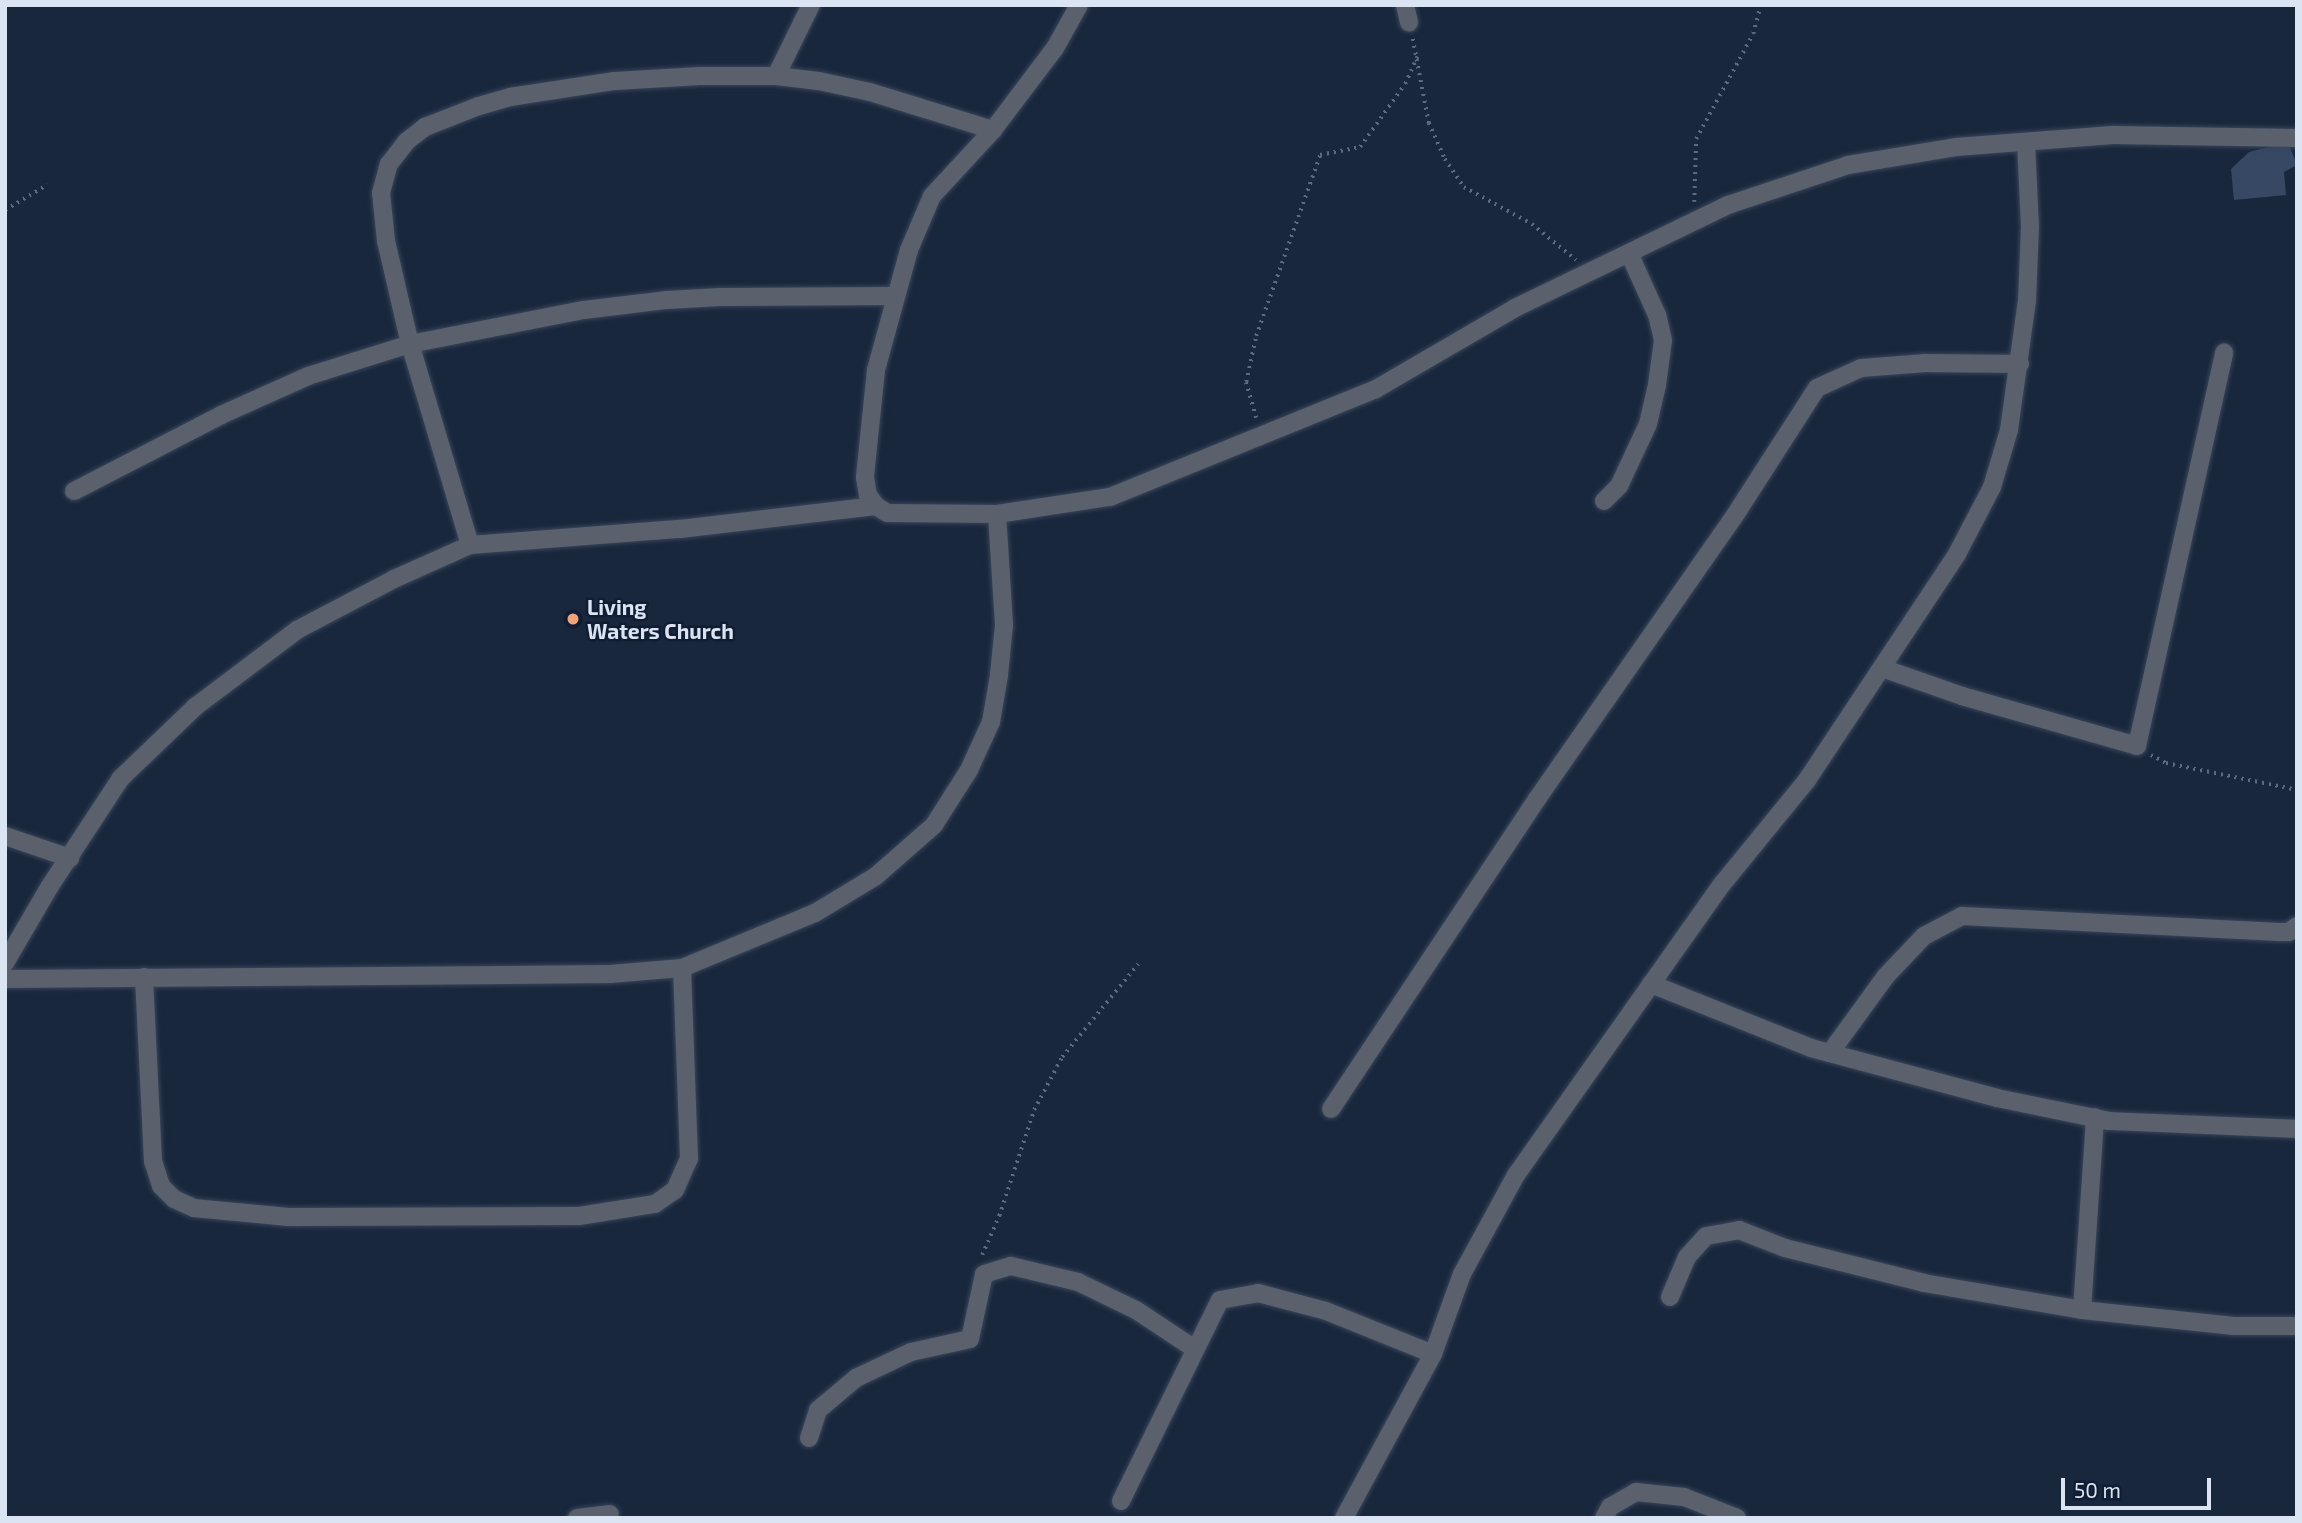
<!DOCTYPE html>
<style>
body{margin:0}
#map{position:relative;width:2302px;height:1523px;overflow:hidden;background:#19273d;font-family:"Exo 2",sans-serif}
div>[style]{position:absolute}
.green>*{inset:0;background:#374865}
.path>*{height:3.5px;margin-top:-1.75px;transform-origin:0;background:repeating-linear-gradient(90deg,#5e6b7e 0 2px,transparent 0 7px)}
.roads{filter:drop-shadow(0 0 2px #38455a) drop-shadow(0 0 2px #38455a)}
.street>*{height:18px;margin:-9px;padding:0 9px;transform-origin:9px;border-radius:9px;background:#5a616d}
.dots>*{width:19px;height:19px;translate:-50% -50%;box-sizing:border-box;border:4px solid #101d33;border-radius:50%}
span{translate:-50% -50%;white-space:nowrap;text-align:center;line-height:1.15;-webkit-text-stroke:5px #101d33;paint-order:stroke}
.poi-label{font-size:21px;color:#dae4f3;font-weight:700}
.left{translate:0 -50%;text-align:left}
.frame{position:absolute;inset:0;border:7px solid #dae4f3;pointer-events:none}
.scale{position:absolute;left:2061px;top:1478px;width:150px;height:32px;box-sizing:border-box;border:4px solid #dae4f3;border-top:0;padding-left:9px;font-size:21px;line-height:24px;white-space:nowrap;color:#dae4f3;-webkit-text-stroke:5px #101d33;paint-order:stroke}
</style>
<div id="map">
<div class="green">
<i style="clip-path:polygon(2288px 142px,2297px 165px,2284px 172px,2286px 195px,2234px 200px,2231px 169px,2249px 152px)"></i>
</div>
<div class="path">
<i style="left:1413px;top:39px;width:86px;rotate:79.2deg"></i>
<i style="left:1429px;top:123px;width:39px;rotate:66deg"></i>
<i style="left:1445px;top:159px;width:34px;rotate:56deg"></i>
<i style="left:1464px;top:187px;width:77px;rotate:28.6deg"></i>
<i style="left:1532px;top:224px;width:57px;rotate:39.3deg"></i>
<i style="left:1694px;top:202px;width:63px;rotate:-88.2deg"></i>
<i style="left:1696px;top:139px;width:119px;rotate:-61.5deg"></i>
<i style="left:1753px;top:34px;width:30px;rotate:-75deg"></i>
<i style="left:5px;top:210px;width:49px;rotate:-30.8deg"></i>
<i style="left:1256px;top:418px;width:37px;rotate:-106deg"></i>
<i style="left:1246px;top:382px;width:47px;rotate:-77.7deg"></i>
<i style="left:1256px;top:336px;width:192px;rotate:-70.5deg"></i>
<i style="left:1320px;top:155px;width:41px;rotate:-11.3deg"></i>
<i style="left:1360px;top:147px;width:77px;rotate:-54.5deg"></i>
<i style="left:1405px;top:84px;width:30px;rotate:-66deg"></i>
<i style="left:2151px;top:755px;width:17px;rotate:28deg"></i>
<i style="left:2166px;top:763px;width:134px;rotate:11.6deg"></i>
<i style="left:982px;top:1255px;width:43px;rotate:-66.4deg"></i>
<i style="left:999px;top:1216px;width:112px;rotate:-71.7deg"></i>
<i style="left:1034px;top:1110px;width:60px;rotate:-62.2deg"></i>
<i style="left:1062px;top:1057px;width:120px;rotate:-50.7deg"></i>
</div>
<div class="roads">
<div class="street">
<i style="left:1079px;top:5px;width:49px;rotate:119.2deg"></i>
<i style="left:1055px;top:48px;width:103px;rotate:127.1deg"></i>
<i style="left:993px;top:130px;width:90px;rotate:132.7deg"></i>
<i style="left:932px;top:196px;width:59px;rotate:113.1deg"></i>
<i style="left:909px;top:250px;width:124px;rotate:105.4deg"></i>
<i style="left:876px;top:370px;width:108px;rotate:95.9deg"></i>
<i style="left:865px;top:477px;width:18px;rotate:81deg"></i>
<i style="left:868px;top:495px;width:14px;rotate:54deg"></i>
<i style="left:876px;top:506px;width:13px;rotate:32deg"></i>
<i style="left:887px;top:513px;width:110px;rotate:0.5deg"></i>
<i style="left:997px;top:514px;width:114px;rotate:-8.6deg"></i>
<i style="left:1110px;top:497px;width:287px;rotate:-22.1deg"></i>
<i style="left:1376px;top:389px;width:161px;rotate:-30.2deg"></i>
<i style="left:1515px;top:308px;width:237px;rotate:-25.8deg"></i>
<i style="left:1728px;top:205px;width:126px;rotate:-18.4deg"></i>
<i style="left:1848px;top:165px;width:109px;rotate:-9.5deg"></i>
<i style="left:1956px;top:147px;width:157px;rotate:-4.4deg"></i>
<i style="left:2113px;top:135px;width:184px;rotate:0.9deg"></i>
<i style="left:1405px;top:5px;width:18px;rotate:77deg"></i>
<i style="left:776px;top:76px;width:79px;rotate:-63.8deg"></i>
<i style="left:74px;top:491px;width:165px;rotate:-27.3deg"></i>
<i style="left:221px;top:415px;width:95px;rotate:-24.1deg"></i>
<i style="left:308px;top:376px;width:107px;rotate:-17.4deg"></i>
<i style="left:410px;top:344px;width:177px;rotate:-11.1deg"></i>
<i style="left:584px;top:310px;width:84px;rotate:-6.9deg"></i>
<i style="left:667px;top:300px;width:53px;rotate:-3.2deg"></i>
<i style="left:720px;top:297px;width:174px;rotate:-0.3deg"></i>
<i style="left:1604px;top:501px;width:21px;rotate:-45deg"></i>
<i style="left:1619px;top:486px;width:68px;rotate:-64.9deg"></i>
<i style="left:1648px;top:424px;width:40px;rotate:-77deg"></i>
<i style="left:1657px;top:385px;width:45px;rotate:-82.4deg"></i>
<i style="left:1663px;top:340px;width:26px;rotate:-103deg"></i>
<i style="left:1657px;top:315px;width:68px;rotate:-114.3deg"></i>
<i style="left:470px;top:545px;width:210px;rotate:-106.6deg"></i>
<i style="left:410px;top:344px;width:106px;rotate:-103.1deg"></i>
<i style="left:386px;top:241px;width:48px;rotate:-95.9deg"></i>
<i style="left:381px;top:193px;width:30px;rotate:-75deg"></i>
<i style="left:389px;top:164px;width:29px;rotate:-52deg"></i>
<i style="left:407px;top:141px;width:23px;rotate:-38deg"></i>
<i style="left:425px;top:127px;width:58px;rotate:-21.3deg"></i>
<i style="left:479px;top:106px;width:32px;rotate:-16deg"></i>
<i style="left:510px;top:97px;width:106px;rotate:-8.7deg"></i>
<i style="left:615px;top:81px;width:85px;rotate:-3.4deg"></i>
<i style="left:700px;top:76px;width:76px"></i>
<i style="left:776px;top:76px;width:43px;rotate:6.6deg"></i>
<i style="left:819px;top:81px;width:52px;rotate:12.2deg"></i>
<i style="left:870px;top:92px;width:129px;rotate:17.2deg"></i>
<i style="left:1882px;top:668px;width:85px;rotate:19.3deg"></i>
<i style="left:1962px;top:696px;width:182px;rotate:15.9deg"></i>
<i style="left:2137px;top:746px;width:403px;rotate:-77.5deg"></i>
<i style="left:5px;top:836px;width:69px;rotate:18.7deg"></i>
<i style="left:5px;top:963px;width:89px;rotate:-59.7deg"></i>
<i style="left:50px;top:886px;width:129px;rotate:-56.7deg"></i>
<i style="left:121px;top:778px;width:103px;rotate:-43.8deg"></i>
<i style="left:195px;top:707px;width:128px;rotate:-37deg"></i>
<i style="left:297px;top:630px;width:110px;rotate:-27.7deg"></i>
<i style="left:394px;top:579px;width:83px;rotate:-24.1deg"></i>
<i style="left:470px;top:545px;width:211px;rotate:-4.4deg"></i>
<i style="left:680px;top:529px;width:197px;rotate:-6.7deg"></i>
<i style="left:144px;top:977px;width:184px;rotate:87.2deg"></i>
<i style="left:153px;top:1161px;width:26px;rotate:72deg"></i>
<i style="left:161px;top:1186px;width:18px;rotate:45deg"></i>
<i style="left:174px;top:1199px;width:22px;rotate:24deg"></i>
<i style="left:194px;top:1208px;width:95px;rotate:5.4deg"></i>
<i style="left:289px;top:1217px;width:290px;rotate:-0.2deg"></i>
<i style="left:579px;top:1216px;width:77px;rotate:-9deg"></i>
<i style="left:655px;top:1204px;width:24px;rotate:-35deg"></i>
<i style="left:675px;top:1190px;width:34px;rotate:-66deg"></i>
<i style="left:689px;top:1159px;width:191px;rotate:-92.1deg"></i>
<i style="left:5px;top:979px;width:605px;rotate:-0.47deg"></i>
<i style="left:610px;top:974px;width:72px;rotate:-4.8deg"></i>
<i style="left:682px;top:968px;width:144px;rotate:-22.5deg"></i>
<i style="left:815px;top:913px;width:71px;rotate:-31.2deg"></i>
<i style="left:876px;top:876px;width:77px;rotate:-41.3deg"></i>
<i style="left:934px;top:825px;width:65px;rotate:-57.5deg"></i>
<i style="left:969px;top:770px;width:53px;rotate:-65.4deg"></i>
<i style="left:991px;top:722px;width:48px;rotate:-80.3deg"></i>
<i style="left:999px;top:675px;width:50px;rotate:-84.3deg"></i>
<i style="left:1004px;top:625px;width:111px;rotate:-93.6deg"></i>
<i style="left:1651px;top:984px;width:172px;rotate:21.8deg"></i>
<i style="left:1811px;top:1048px;width:193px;rotate:15deg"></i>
<i style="left:1997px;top:1098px;width:114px;rotate:11.6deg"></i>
<i style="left:2109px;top:1121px;width:188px;rotate:2.4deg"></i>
<i style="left:1830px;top:1053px;width:95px;rotate:-54deg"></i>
<i style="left:1886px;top:976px;width:55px;rotate:-46.5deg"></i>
<i style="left:1924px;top:936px;width:43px;rotate:-27.8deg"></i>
<i style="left:1962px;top:916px;width:318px;rotate:2.9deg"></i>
<i style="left:2280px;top:932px;width:9px"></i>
<i style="left:2289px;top:932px;width:10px;rotate:-37deg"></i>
<i style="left:1331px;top:1109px;width:372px;rotate:-56.4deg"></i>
<i style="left:1537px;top:799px;width:353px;rotate:-55.1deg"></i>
<i style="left:1739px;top:509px;width:144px;rotate:-57.2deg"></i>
<i style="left:1817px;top:388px;width:48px;rotate:-24.4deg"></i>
<i style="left:1861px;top:368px;width:65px;rotate:-4.4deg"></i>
<i style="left:1926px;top:363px;width:94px;rotate:0.6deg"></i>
<i style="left:1670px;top:1297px;width:43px;rotate:-67deg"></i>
<i style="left:1687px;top:1257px;width:28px;rotate:-48deg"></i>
<i style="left:1706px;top:1236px;width:34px;rotate:-10deg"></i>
<i style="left:1739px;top:1230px;width:49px;rotate:21.4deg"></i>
<i style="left:1785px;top:1248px;width:143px;rotate:14.1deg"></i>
<i style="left:1924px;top:1283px;width:160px;rotate:9.7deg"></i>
<i style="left:2082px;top:1310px;width:153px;rotate:6deg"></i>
<i style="left:2234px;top:1326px;width:63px"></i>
<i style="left:2082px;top:1310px;width:193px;rotate:-86.1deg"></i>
<i style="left:809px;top:1438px;width:29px;rotate:-72deg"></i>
<i style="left:818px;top:1410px;width:50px;rotate:-40.1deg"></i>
<i style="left:856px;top:1378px;width:61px;rotate:-25.3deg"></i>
<i style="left:911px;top:1352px;width:60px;rotate:-12.4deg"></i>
<i style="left:970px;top:1339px;width:66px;rotate:-77.8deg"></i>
<i style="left:984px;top:1274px;width:28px;rotate:-17deg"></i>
<i style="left:1011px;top:1266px;width:69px;rotate:13.4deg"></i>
<i style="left:1078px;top:1282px;width:64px;rotate:25.8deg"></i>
<i style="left:1136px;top:1310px;width:71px;rotate:33.5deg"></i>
<i style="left:1121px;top:1501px;width:224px;rotate:-63.8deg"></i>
<i style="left:1220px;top:1300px;width:39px;rotate:-10deg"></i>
<i style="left:1258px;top:1293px;width:70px;rotate:14.8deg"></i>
<i style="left:1326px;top:1311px;width:115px;rotate:21.9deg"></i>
<i style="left:577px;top:1518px;width:33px;rotate:-7deg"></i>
<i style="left:1344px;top:1518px;width:187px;rotate:-61.5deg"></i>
<i style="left:1433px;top:1354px;width:85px;rotate:-70.1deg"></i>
<i style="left:1462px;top:1274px;width:113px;rotate:-61.4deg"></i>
<i style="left:1516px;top:1175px;width:358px;rotate:-54.7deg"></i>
<i style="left:1723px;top:883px;width:133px;rotate:-50.8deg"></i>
<i style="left:1807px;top:780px;width:271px;rotate:-56.4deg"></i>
<i style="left:1957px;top:554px;width:76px;rotate:-62.4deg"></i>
<i style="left:1992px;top:487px;width:59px;rotate:-73.4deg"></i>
<i style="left:2009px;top:430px;width:130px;rotate:-82.1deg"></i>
<i style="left:2027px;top:301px;width:74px;rotate:-87.7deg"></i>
<i style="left:2030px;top:227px;width:85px;rotate:-92.7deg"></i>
<i style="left:1604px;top:1518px;width:13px;rotate:-61deg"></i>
<i style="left:1610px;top:1507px;width:30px;rotate:-30deg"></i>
<i style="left:1636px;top:1492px;width:48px;rotate:5.9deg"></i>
<i style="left:1684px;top:1497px;width:57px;rotate:21.6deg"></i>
</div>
</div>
<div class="dots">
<i style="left:573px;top:619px;background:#efa378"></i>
</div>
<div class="poi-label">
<span class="left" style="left:587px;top:619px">Living<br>Waters Church</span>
</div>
<div class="frame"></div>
<div class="scale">50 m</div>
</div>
